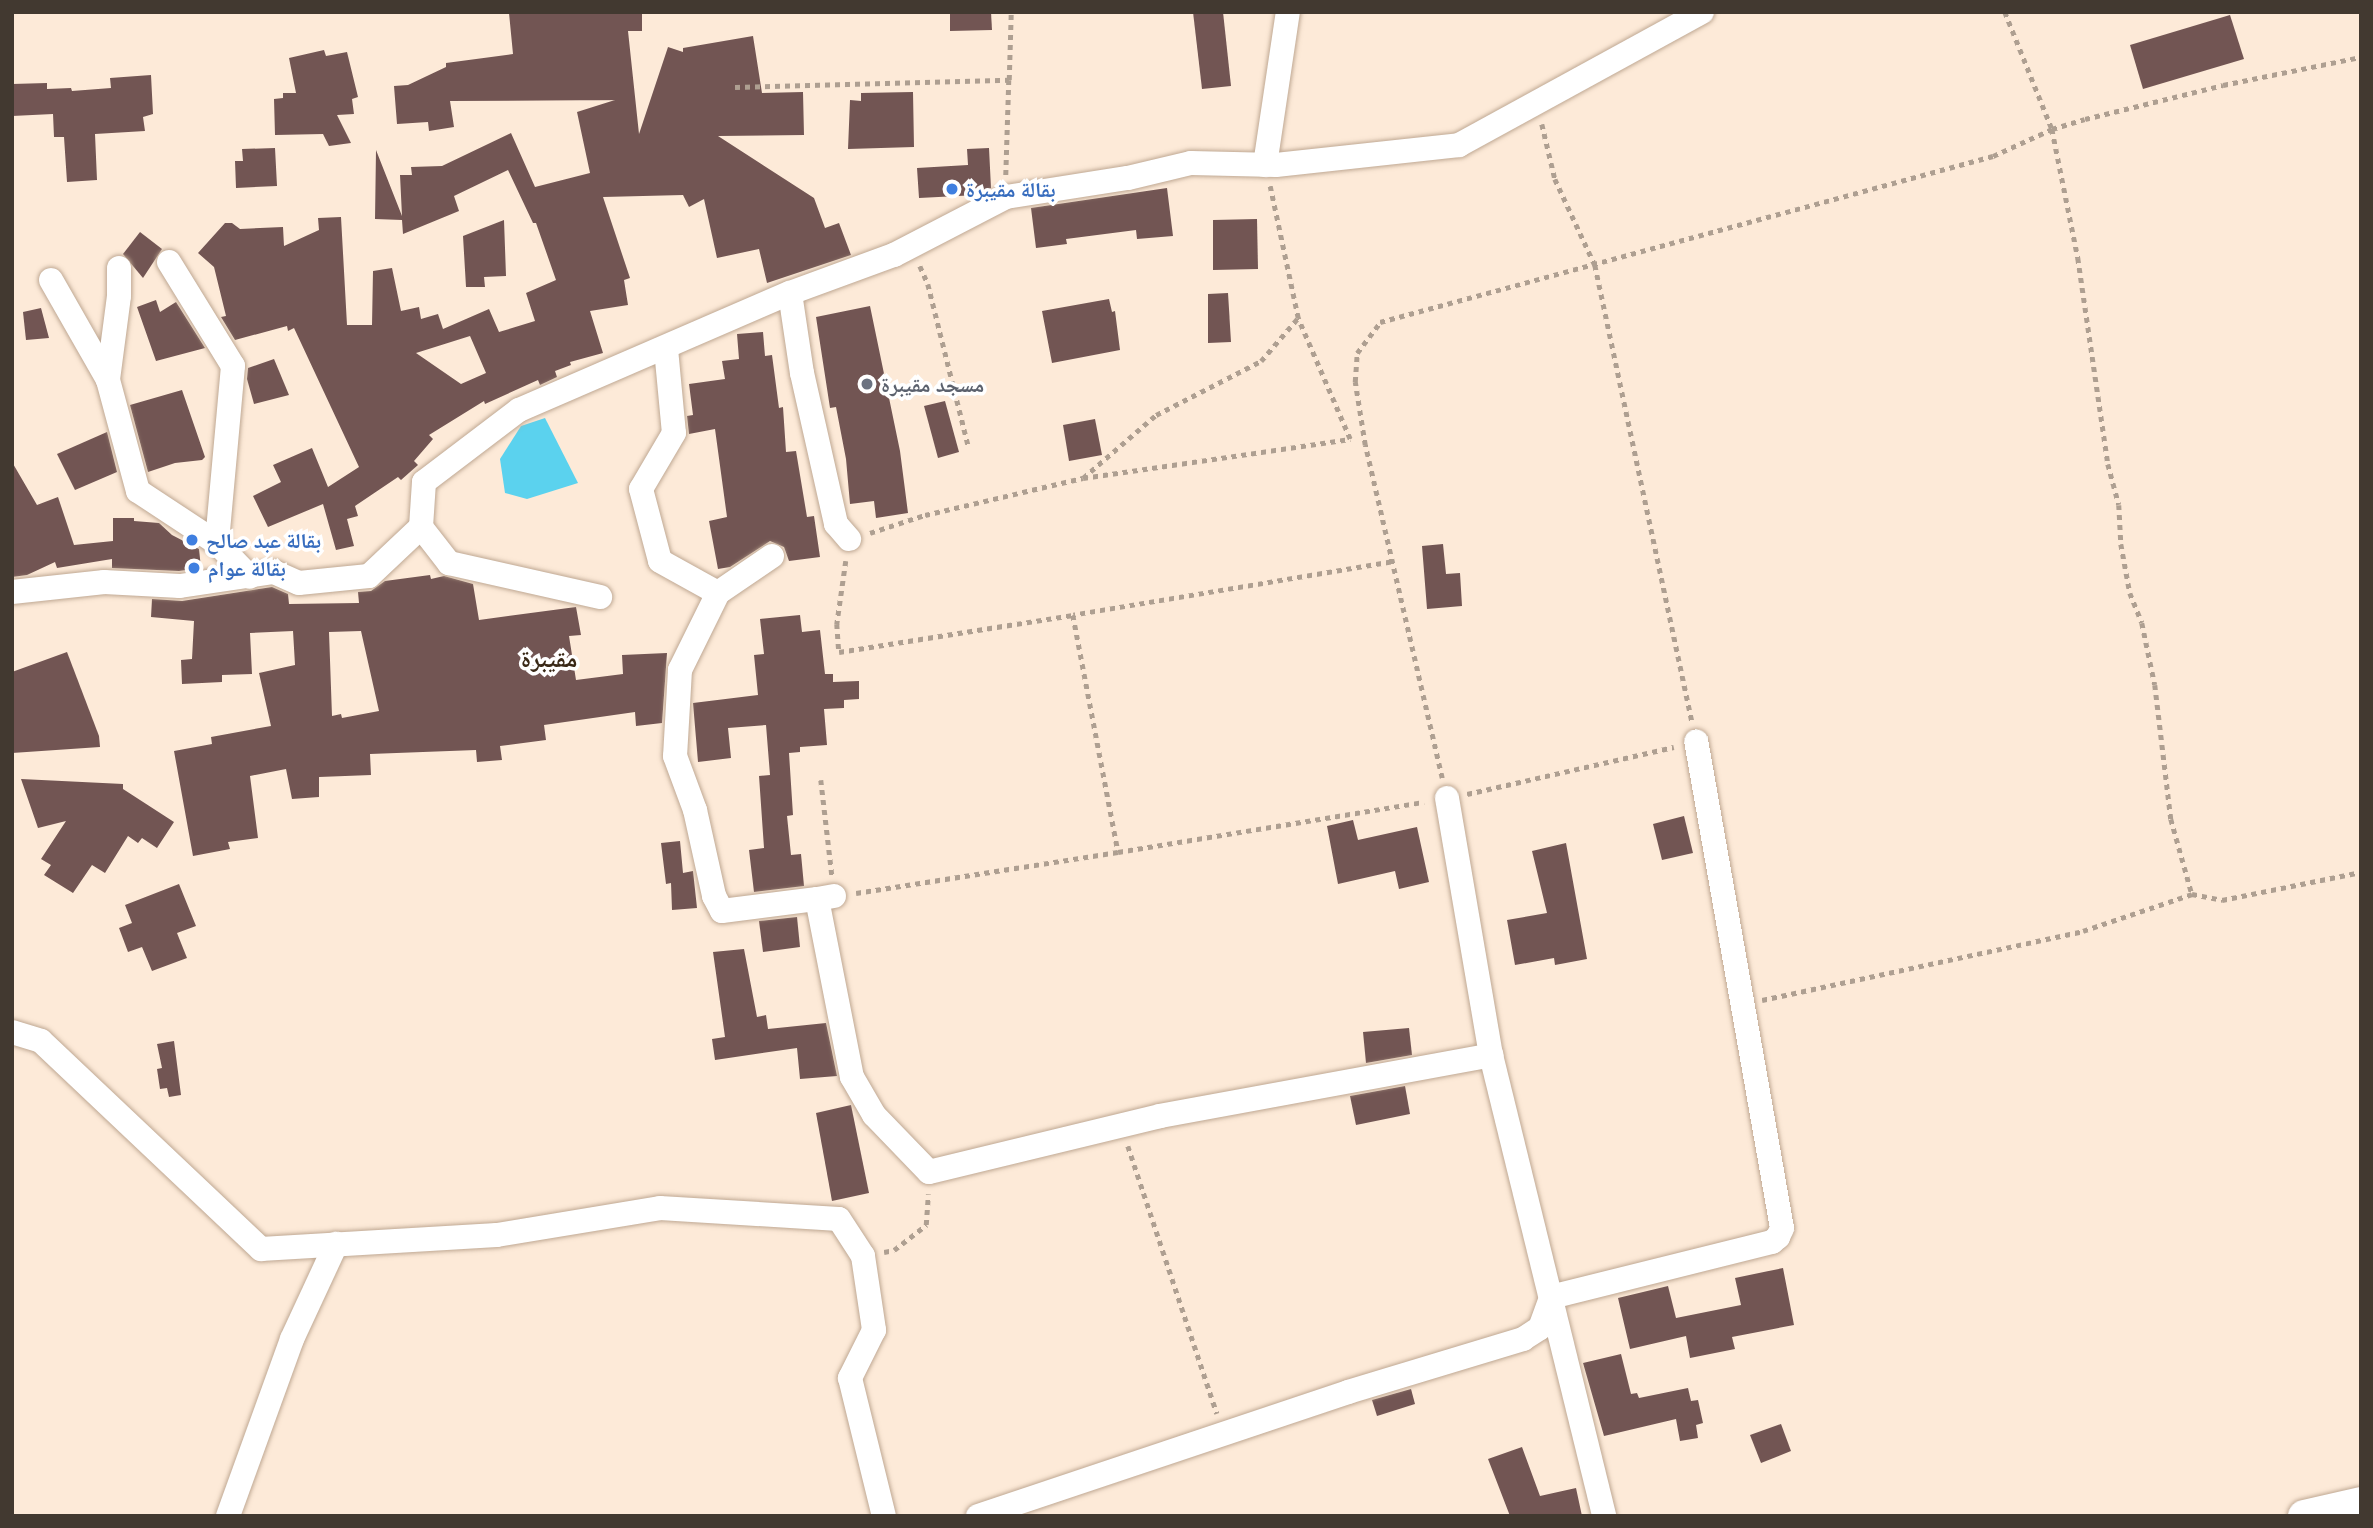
<!DOCTYPE html>
<meta charset="utf-8">
<style>
body{margin:0}
#map{position:relative;width:2373px;height:1528px;overflow:hidden;background:#fdead8;font-family:"Golos Text","Noto Naskh Arabic",sans-serif}
div>[style]{position:absolute}
.water>*{inset:0;background:#5bd2ee}
.building>*{inset:0;background:#725553}
.path>*{height:4.5px;margin-top:-2.25px;transform-origin:0;background:repeating-linear-gradient(90deg,#ae9f91 0 5px,transparent 0 10px)}
.roads{filter:drop-shadow(0 0 2px #bfa893) drop-shadow(0 0 2px #bfa893)}
.minor>*{height:24px;margin:-12px;padding:0 12px;transform-origin:12px;border-radius:12px;background:#fff}
.tertiary>*{height:32px;margin:-16px;padding:0 16px;transform-origin:16px;border-radius:16px;background:#fff}
.dots>*{width:19px;height:19px;translate:-50% -50%;box-sizing:border-box;border:4px solid #fff;border-radius:50%}
span{translate:-50% -50%;white-space:nowrap;text-align:center;line-height:1.15;-webkit-text-stroke:7px #fff;paint-order:stroke}
.shop-label{font-size:21px;color:#366cbe;font-weight:700}
.left{translate:0 -50%;text-align:left}
.worship-label{font-size:21px;color:#5b616d;font-weight:700}
.quarter-label{font-size:24px;color:#392816;font-weight:700}
.frame{position:absolute;inset:0;border:14px solid #423930;pointer-events:none}
</style>
<div id="map">
<div class="water">
<i style="clip-path:polygon(545px 418px,578px 483px,527px 499px,505px 493px,500px 459px,521px 426px)"></i>
</div>
<div class="building">
<i style="clip-path:polygon(evenodd,642px 12px,642px 31px,628px 31px,639px 134px,668px 47px,683px 52px,683px 48px,753px 36px,762px 93px,803px 92px,804px 135px,718px 136px,814px 198px,825px 228px,839px 223px,851px 255px,767px 283px,759px 249px,717px 258px,704px 199px,689px 207px,683px 195px,603px 197px,630px 278px,624px 280px,628px 305px,590px 311px,603px 353px,570px 362px,571px 365px,555px 371px,557px 377px,540px 385px,538px 380px,485px 404px,484px 401px,429px 435px,433px 439px,414px 461px,418px 465px,401px 480px,398px 477px,355px 506px,358px 516px,347px 519px,354px 546px,336px 550px,323px 504px,268px 527px,253px 496px,281px 482px,273px 465px,312px 448px,328px 487px,359px 467px,294px 328px,288px 331px,287px 326px,235px 340px,221px 317px,226px 316px,214px 267px,198px 253px,225px 223px,232px 223px,240px 229px,283px 227px,284px 246px,319px 230px,318px 218px,341px 217px,347px 325px,372px 325px,373px 271px,392px 268px,401px 311px,419px 307px,421px 319px,438px 314px,443px 329px,489px 309px,499px 332px,535px 321px,526px 293px,556px 280px,536px 223px,533px 223px,508px 170px,454px 196px,459px 211px,403px 234px,402px 220px,375px 219px,376px 150px,402px 216px,400px 175px,412px 175px,411px 167px,442px 166px,511px 133px,535px 187px,590px 173px,577px 112px,615px 100px,450px 101px,454px 127px,429px 131px,428px 122px,397px 124px,394px 86px,408px 85px,446px 67px,446px 63px,513px 54px,509px 13px,642px 12px,470px 336px,486px 373px,461px 384px,416px 353px,470px 336px)"></i>
<i style="clip-path:polygon(950px 12px,991px 12px,992px 30px,950px 31px)"></i>
<i style="clip-path:polygon(1193px 12px,1223px 12px,1231px 86px,1202px 89px)"></i>
<i style="clip-path:polygon(2230px 15px,2244px 59px,2143px 89px,2130px 45px)"></i>
<i style="clip-path:polygon(324px 50px,326px 56px,347px 52px,358px 97px,352px 99px,354px 114px,337px 115px,351px 143px,329px 146px,323px 134px,275px 135px,274px 99px,283px 98px,283px 93px,296px 93px,289px 58px)"></i>
<i style="clip-path:polygon(151px 75px,153px 114px,143px 117px,145px 131px,95px 134px,97px 180px,67px 182px,64px 137px,54px 137px,53px 114px,12px 116px,12px 84px,47px 83px,47px 89px,71px 88px,72px 91px,111px 88px,110px 78px)"></i>
<i style="clip-path:polygon(913px 92px,914px 147px,848px 149px,850px 100px,861px 101px,861px 93px)"></i>
<i style="clip-path:polygon(275px 148px,277px 186px,236px 188px,235px 161px,243px 161px,242px 149px)"></i>
<i style="clip-path:polygon(989px 148px,991px 188px,977px 195px,919px 198px,917px 168px,968px 165px,967px 149px)"></i>
<i style="clip-path:polygon(1167px 188px,1173px 236px,1137px 239px,1136px 230px,1066px 239px,1067px 244px,1036px 248px,1031px 208px)"></i>
<i style="clip-path:polygon(1257px 219px,1258px 269px,1213px 270px,1213px 220px)"></i>
<i style="clip-path:polygon(504px 220px,506px 276px,484px 277px,485px 287px,466px 287px,463px 236px)"></i>
<i style="clip-path:polygon(140px 232px,162px 249px,143px 278px,123px 254px)"></i>
<i style="clip-path:polygon(1228px 293px,1231px 342px,1208px 343px,1208px 294px)"></i>
<i style="clip-path:polygon(1109px 299px,1112px 312px,1115px 311px,1120px 350px,1052px 363px,1042px 311px)"></i>
<i style="clip-path:polygon(156px 300px,160px 312px,176px 302px,205px 348px,156px 361px,137px 307px)"></i>
<i style="clip-path:polygon(870px 306px,900px 451px,908px 513px,876px 518px,874px 501px,850px 504px,846px 459px,836px 407px,830px 408px,816px 317px)"></i>
<i style="clip-path:polygon(41px 308px,49px 338px,26px 340px,23px 312px)"></i>
<i style="clip-path:polygon(763px 332px,765px 356px,772px 355px,779px 408px,783px 407px,786px 452px,796px 451px,807px 517px,814px 516px,820px 557px,789px 561px,784px 547px,770px 541px,730px 567px,718px 569px,709px 521px,727px 517px,715px 429px,689px 434px,687px 416px,693px 415px,689px 384px,725px 379px,722px 361px,739px 359px,737px 334px)"></i>
<i style="clip-path:polygon(274px 359px,289px 395px,254px 404px,247px 379px,248px 368px)"></i>
<i style="clip-path:polygon(182px 390px,205px 457px,202px 460px,175px 463px,148px 472px,130px 405px)"></i>
<i style="clip-path:polygon(945px 401px,959px 452px,938px 458px,924px 406px)"></i>
<i style="clip-path:polygon(1095px 419px,1102px 455px,1069px 461px,1063px 425px)"></i>
<i style="clip-path:polygon(107px 432px,117px 472px,75px 490px,57px 454px)"></i>
<i style="clip-path:polygon(12px 462px,37px 505px,58px 497px,74px 545px,113px 541px,113px 518px,134px 518px,134px 521px,159px 523px,172px 535px,199px 549px,201px 568px,179px 571px,112px 568px,112px 559px,57px 568px,55px 562px,27px 575px,12px 577px)"></i>
<i style="clip-path:polygon(1443px 544px,1446px 574px,1460px 573px,1462px 606px,1427px 609px,1422px 546px)"></i>
<i style="clip-path:polygon(evenodd,430px 575px,431px 579px,444px 576px,473px 584px,479px 620px,576px 607px,581px 635px,569px 636px,576px 680px,623px 674px,622px 655px,667px 653px,662px 723px,636px 726px,635px 712px,544px 725px,546px 740px,500px 746px,502px 760px,477px 762px,476px 750px,370px 754px,371px 775px,319px 777px,319px 797px,292px 799px,286px 769px,250px 776px,258px 838px,228px 842px,230px 849px,193px 856px,174px 751px,212px 744px,211px 737px,271px 726px,259px 673px,295px 665px,293px 631px,250px 633px,252px 674px,222px 675px,222px 682px,182px 684px,181px 660px,192px 659px,194px 621px,151px 617px,152px 599px,182px 601px,272px 587px,288px 594px,289px 604px,359px 603px,358px 592px,371px 591px,385px 581px,430px 575px,361px 631px,379px 711px,342px 718px,341px 714px,332px 716px,329px 632px,361px 631px)"></i>
<i style="clip-path:polygon(800px 615px,802px 632px,820px 630px,825px 674px,833px 674px,833px 682px,859px 681px,859px 699px,844px 700px,844px 708px,824px 709px,827px 745px,800px 747px,800px 752px,789px 753px,793px 815px,787px 816px,791px 855px,801px 854px,804px 886px,754px 892px,749px 850px,764px 848px,759px 776px,770px 775px,766px 725px,728px 728px,731px 758px,698px 762px,693px 703px,758px 695px,754px 655px,764px 654px,760px 619px)"></i>
<i style="clip-path:polygon(67px 652px,99px 736px,100px 747px,12px 753px,12px 672px)"></i>
<i style="clip-path:polygon(21px 779px,123px 784px,123px 789px,174px 822px,157px 848px,142px 838px,138px 843px,128px 836px,105px 873px,92px 865px,73px 893px,44px 875px,51px 865px,41px 859px,66px 821px,38px 828px)"></i>
<i style="clip-path:polygon(1684px 816px,1693px 853px,1662px 860px,1653px 824px)"></i>
<i style="clip-path:polygon(1353px 820px,1358px 840px,1417px 827px,1429px 882px,1399px 889px,1395px 871px,1338px 884px,1327px 826px)"></i>
<i style="clip-path:polygon(680px 841px,683px 873px,693px 871px,697px 908px,672px 910px,671px 883px,666px 884px,661px 843px)"></i>
<i style="clip-path:polygon(1566px 843px,1587px 959px,1555px 965px,1554px 958px,1515px 965px,1507px 920px,1547px 913px,1532px 851px)"></i>
<i style="clip-path:polygon(179px 884px,196px 926px,177px 933px,187px 958px,152px 971px,142px 947px,128px 952px,119px 928px,132px 923px,125px 905px)"></i>
<i style="clip-path:polygon(797px 917px,800px 947px,763px 952px,759px 921px)"></i>
<i style="clip-path:polygon(744px 949px,757px 1017px,766px 1015px,768px 1029px,826px 1023px,837px 1076px,800px 1079px,797px 1048px,715px 1060px,712px 1039px,725px 1037px,713px 952px)"></i>
<i style="clip-path:polygon(1409px 1028px,1412px 1055px,1366px 1063px,1363px 1032px)"></i>
<i style="clip-path:polygon(174px 1041px,181px 1095px,169px 1097px,167px 1088px,160px 1089px,157px 1069px,162px 1068px,157px 1044px)"></i>
<i style="clip-path:polygon(1405px 1086px,1410px 1114px,1356px 1125px,1350px 1096px)"></i>
<i style="clip-path:polygon(851px 1105px,869px 1193px,832px 1201px,816px 1113px)"></i>
<i style="clip-path:polygon(1783px 1268px,1794px 1325px,1732px 1337px,1735px 1349px,1690px 1358px,1686px 1336px,1630px 1349px,1618px 1298px,1668px 1286px,1676px 1318px,1741px 1305px,1735px 1278px)"></i>
<i style="clip-path:polygon(1621px 1354px,1631px 1394px,1637px 1393px,1639px 1398px,1688px 1388px,1691px 1401px,1698px 1400px,1703px 1423px,1696px 1425px,1698px 1438px,1680px 1441px,1676px 1419px,1604px 1436px,1583px 1363px)"></i>
<i style="clip-path:polygon(1411px 1389px,1415px 1404px,1377px 1416px,1372px 1400px)"></i>
<i style="clip-path:polygon(1781px 1424px,1791px 1451px,1761px 1463px,1750px 1435px)"></i>
<i style="clip-path:polygon(1522px 1447px,1540px 1496px,1576px 1488px,1582px 1516px,1510px 1516px,1488px 1459px)"></i>
</div>
<div class="path">
<i style="left:2005px;top:12px;width:126px;rotate:68.1deg"></i>
<i style="left:2052px;top:129px;width:132px;rotate:78.6deg"></i>
<i style="left:2078px;top:258px;width:208px;rotate:81.7deg"></i>
<i style="left:2108px;top:464px;width:42px;rotate:75deg"></i>
<i style="left:2119px;top:505px;width:39px;rotate:87deg"></i>
<i style="left:2121px;top:544px;width:50px;rotate:79.6deg"></i>
<i style="left:2130px;top:593px;width:32px;rotate:68deg"></i>
<i style="left:2142px;top:623px;width:63px;rotate:78.2deg"></i>
<i style="left:2155px;top:685px;width:135px;rotate:83.2deg"></i>
<i style="left:2171px;top:819px;width:78px;rotate:74.4deg"></i>
<i style="left:2192px;top:894px;width:31px;rotate:11deg"></i>
<i style="left:2222px;top:900px;width:142px;rotate:-11.4deg"></i>
<i style="left:1009px;top:80px;width:68px;rotate:-88.3deg"></i>
<i style="left:735px;top:87px;width:274px;rotate:-1.5deg"></i>
<i style="left:1009px;top:80px;width:96px;rotate:91.8deg"></i>
<i style="left:1542px;top:124px;width:57px;rotate:76.7deg"></i>
<i style="left:1555px;top:179px;width:95px;rotate:65.1deg"></i>
<i style="left:1595px;top:265px;width:466px;rotate:78deg"></i>
<i style="left:920px;top:266px;width:20px;rotate:66deg"></i>
<i style="left:928px;top:284px;width:166px;rotate:76deg"></i>
<i style="left:1083px;top:478px;width:270px;rotate:-8.3deg"></i>
<i style="left:1350px;top:439px;width:132px;rotate:-113.3deg"></i>
<i style="left:1298px;top:318px;width:135px;rotate:-102deg"></i>
<i style="left:870px;top:533px;width:58px;rotate:-18.1deg"></i>
<i style="left:925px;top:515px;width:162px;rotate:-13.2deg"></i>
<i style="left:1083px;top:478px;width:96px;rotate:-40.8deg"></i>
<i style="left:1156px;top:415px;width:118px;rotate:-27.2deg"></i>
<i style="left:1261px;top:361px;width:57px;rotate:-49.3deg"></i>
<i style="left:846px;top:561px;width:64px;rotate:98.1deg"></i>
<i style="left:837px;top:624px;width:28px;rotate:86deg"></i>
<i style="left:839px;top:652px;width:237px;rotate:-9deg"></i>
<i style="left:1391px;top:562px;width:322px;rotate:170.5deg"></i>
<i style="left:1073px;top:615px;width:241px;rotate:79.2deg"></i>
<i style="left:1118px;top:852px;width:310px;rotate:-9.3deg"></i>
<i style="left:1442px;top:778px;width:342px;rotate:-103deg"></i>
<i style="left:1365px;top:445px;width:64px;rotate:-99deg"></i>
<i style="left:1355px;top:382px;width:29px;rotate:-86deg"></i>
<i style="left:1357px;top:353px;width:39px;rotate:-53deg"></i>
<i style="left:1380px;top:322px;width:635px;rotate:-15.15deg"></i>
<i style="left:1993px;top:156px;width:65px;rotate:-24.6deg"></i>
<i style="left:2052px;top:129px;width:34px;rotate:-17deg"></i>
<i style="left:2085px;top:119px;width:142px;rotate:-13.8deg"></i>
<i style="left:2223px;top:85px;width:141px;rotate:-11.5deg"></i>
<i style="left:821px;top:780px;width:96px;rotate:83.4deg"></i>
<i style="left:1467px;top:794px;width:212px;rotate:-12.8deg"></i>
<i style="left:856px;top:893px;width:265px;rotate:-8.9deg"></i>
<i style="left:1762px;top:1000px;width:328px;rotate:-12.1deg"></i>
<i style="left:2083px;top:931px;width:115px;rotate:-18.7deg"></i>
<i style="left:1128px;top:1146px;width:282px;rotate:71.6deg"></i>
<i style="left:884px;top:1252px;width:10px;rotate:-11deg"></i>
<i style="left:894px;top:1250px;width:41px;rotate:-38deg"></i>
<i style="left:926px;top:1225px;width:31px;rotate:-86deg"></i>
</div>
<div class="roads">
<div class="minor">
<i style="left:1265px;top:165px;width:155px;rotate:-81.5deg"></i>
<i style="left:169px;top:262px;width:122px;rotate:58.4deg"></i>
<i style="left:233px;top:366px;width:178px;rotate:95.2deg"></i>
<i style="left:119px;top:268px;width:28px;rotate:90deg"></i>
<i style="left:119px;top:296px;width:85px;rotate:97.5deg"></i>
<i style="left:108px;top:380px;width:115px;rotate:74.9deg"></i>
<i style="left:138px;top:491px;width:95px;rotate:33.4deg"></i>
<i style="left:217px;top:543px;width:47px;rotate:45.9deg"></i>
<i style="left:51px;top:280px;width:115px;rotate:60.3deg"></i>
<i style="left:790px;top:293px;width:81px;rotate:81.5deg"></i>
<i style="left:802px;top:373px;width:155px;rotate:77.3deg"></i>
<i style="left:836px;top:524px;width:20px;rotate:49deg"></i>
<i style="left:666px;top:349px;width:84px;rotate:84.6deg"></i>
<i style="left:674px;top:433px;width:65px;rotate:120.5deg"></i>
<i style="left:641px;top:489px;width:74px;rotate:75.2deg"></i>
<i style="left:660px;top:561px;width:66px;rotate:28.9deg"></i>
<i style="left:421px;top:527px;width:45px;rotate:-86.2deg"></i>
<i style="left:424px;top:482px;width:119px;rotate:-37.2deg"></i>
<i style="left:519px;top:410px;width:295px;rotate:-23.4deg"></i>
<i style="left:790px;top:293px;width:111px;rotate:-20.1deg"></i>
<i style="left:894px;top:255px;width:126px;rotate:-27.4deg"></i>
<i style="left:1006px;top:197px;width:123px;rotate:-8.9deg"></i>
<i style="left:1128px;top:178px;width:65px;rotate:-13.4deg"></i>
<i style="left:1191px;top:163px;width:85px;rotate:1.3deg"></i>
<i style="left:1276px;top:165px;width:184px;rotate:-6.2deg"></i>
<i style="left:1459px;top:145px;width:277px;rotate:-28.7deg"></i>
<i style="left:772px;top:556px;width:65px;rotate:145.6deg"></i>
<i style="left:718px;top:593px;width:86px;rotate:116.3deg"></i>
<i style="left:680px;top:670px;width:86px;rotate:93.3deg"></i>
<i style="left:675px;top:756px;width:58px;rotate:69.7deg"></i>
<i style="left:695px;top:810px;width:88px;rotate:77.5deg"></i>
<i style="left:714px;top:896px;width:17px;rotate:62deg"></i>
<i style="left:722px;top:911px;width:96px;rotate:-7.2deg"></i>
<i style="left:12px;top:592px;width:93px;rotate:-6.2deg"></i>
<i style="left:104px;top:582px;width:76px;rotate:3deg"></i>
<i style="left:180px;top:586px;width:95px;rotate:-8.5deg"></i>
<i style="left:274px;top:572px;width:27px;rotate:24deg"></i>
<i style="left:299px;top:583px;width:70px;rotate:-5.7deg"></i>
<i style="left:369px;top:576px;width:71px;rotate:-43.3deg"></i>
<i style="left:421px;top:527px;width:46px;rotate:52.1deg"></i>
<i style="left:449px;top:563px;width:155px;rotate:12.7deg"></i>
<i style="left:1447px;top:798px;width:261px;rotate:80.3deg"></i>
<i style="left:1491px;top:1055px;width:475px;rotate:76.2deg"></i>
<i style="left:834px;top:896px;width:17px;rotate:170deg"></i>
<i style="left:817px;top:899px;width:181px;rotate:78.9deg"></i>
<i style="left:852px;top:1077px;width:44px;rotate:59.9deg"></i>
<i style="left:874px;top:1115px;width:79px;rotate:46deg"></i>
<i style="left:929px;top:1172px;width:238px;rotate:-13.6deg"></i>
<i style="left:1160px;top:1116px;width:337px;rotate:-10.4deg"></i>
<i style="left:12px;top:1032px;width:30px;rotate:17deg"></i>
<i style="left:41px;top:1041px;width:303px;rotate:43.4deg"></i>
<i style="left:261px;top:1249px;width:236px;rotate:-3.4deg"></i>
<i style="left:497px;top:1235px;width:165px;rotate:-9.4deg"></i>
<i style="left:660px;top:1208px;width:179px;rotate:3.5deg"></i>
<i style="left:839px;top:1219px;width:44px;rotate:57deg"></i>
<i style="left:863px;top:1256px;width:75px;rotate:81.5deg"></i>
<i style="left:874px;top:1330px;width:54px;rotate:116.6deg"></i>
<i style="left:850px;top:1378px;width:142px;rotate:76.2deg"></i>
<i style="left:228px;top:1516px;width:188px;rotate:-70.1deg"></i>
<i style="left:292px;top:1339px;width:105px;rotate:-65.1deg"></i>
<i style="left:978px;top:1516px;width:390px;rotate:-18.5deg"></i>
<i style="left:1348px;top:1392px;width:183px;rotate:-16.8deg"></i>
<i style="left:1523px;top:1339px;width:20px;rotate:-33deg"></i>
<i style="left:1540px;top:1328px;width:33px;rotate:-70deg"></i>
<i style="left:1551px;top:1297px;width:228px;rotate:-14deg"></i>
<i style="left:1772px;top:1242px;width:8px;rotate:-40deg"></i>
<i style="left:1778px;top:1237px;width:10px;rotate:-66deg"></i>
<i style="left:1782px;top:1228px;width:494px;rotate:-100deg"></i>
</div>
<div class="tertiary">
<i style="left:2304px;top:1516px;width:58px;rotate:-12.8deg"></i>
</div>
</div>
<div class="dots">
<i style="left:952px;top:189px;background:#3f7fe0"></i>
<i style="left:867px;top:384px;background:#6b7280"></i>
<i style="left:192px;top:540px;background:#3f7fe0"></i>
<i style="left:194px;top:568px;background:#3f7fe0"></i>
</div>
<div class="shop-label">
<span class="left" style="left:966px;top:189px">بقالة مقيبرة</span>
<span class="left" style="left:206px;top:540px">بقالة عبد صالح</span>
<span class="left" style="left:208px;top:568px">بقالة عوام</span>
</div>
<div class="worship-label">
<span class="left" style="left:881px;top:384px">مسجد مقيبرة</span>
</div>
<div class="quarter-label">
<span style="left:549px;top:658px">مقيبرة</span>
</div>
<div class="frame"></div>
</div>
